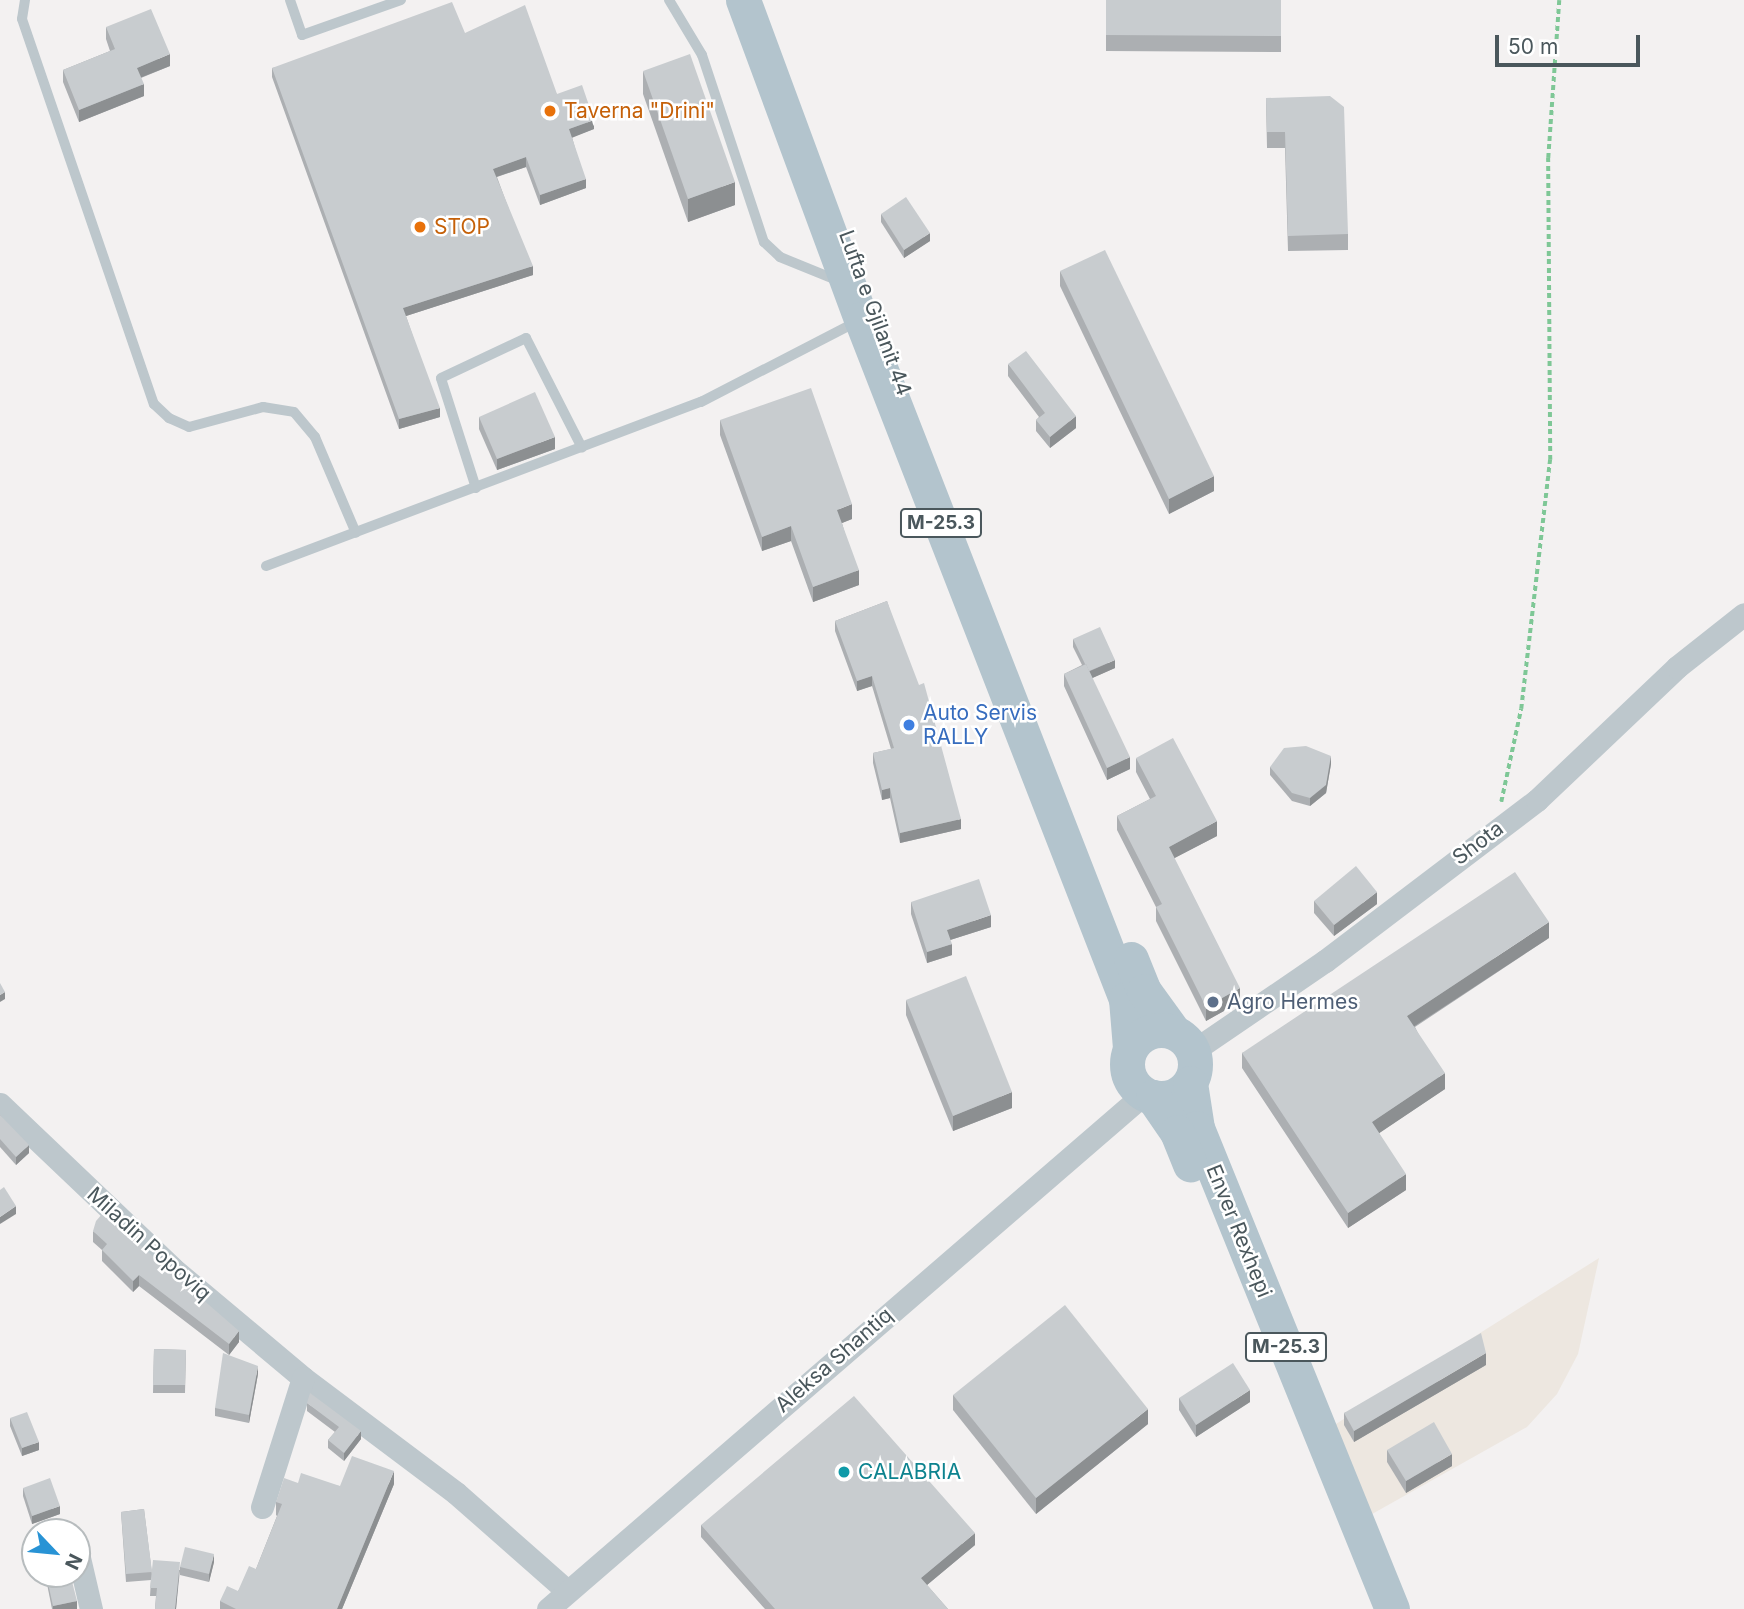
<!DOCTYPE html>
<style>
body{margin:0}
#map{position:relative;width:1744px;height:1609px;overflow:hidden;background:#f3f1f1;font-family:Inter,sans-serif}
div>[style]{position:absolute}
.commercial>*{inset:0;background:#ede7e0}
.path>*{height:3.5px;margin-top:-1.75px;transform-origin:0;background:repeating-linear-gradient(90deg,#7ec796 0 5px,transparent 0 8.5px)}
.lane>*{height:10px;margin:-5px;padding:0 5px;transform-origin:5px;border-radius:5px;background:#bdc7cc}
.street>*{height:23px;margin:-11.5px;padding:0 11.5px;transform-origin:11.5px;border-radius:11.5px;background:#bdc7cc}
.primary>*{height:35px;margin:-17.5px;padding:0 17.5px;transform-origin:17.5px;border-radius:17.5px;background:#b3c4cd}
.primary>.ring{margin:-17.5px;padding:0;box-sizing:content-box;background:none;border:35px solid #b3c4cd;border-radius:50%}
.wall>*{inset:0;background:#acafb2}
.shaded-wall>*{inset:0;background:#8c8f91}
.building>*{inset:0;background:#c8cccf}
.dots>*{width:19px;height:19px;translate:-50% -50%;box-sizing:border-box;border:4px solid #fff;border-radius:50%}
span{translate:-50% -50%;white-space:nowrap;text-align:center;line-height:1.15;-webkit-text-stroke:5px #fff;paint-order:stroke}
.shield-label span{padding:2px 5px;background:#fff;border:2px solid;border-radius:5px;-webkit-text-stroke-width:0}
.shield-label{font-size:19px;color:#4a575c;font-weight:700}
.food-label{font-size:21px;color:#c56008}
.left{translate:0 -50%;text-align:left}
.street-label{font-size:21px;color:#4a575c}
.shop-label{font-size:21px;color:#366cbe}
.service-label{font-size:21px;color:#4e5e75}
.culture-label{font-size:21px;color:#0d838f}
.north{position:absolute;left:21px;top:1518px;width:70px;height:70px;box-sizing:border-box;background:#fff;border:2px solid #b7bcbe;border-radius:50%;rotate:116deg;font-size:19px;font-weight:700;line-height:28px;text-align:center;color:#4a575c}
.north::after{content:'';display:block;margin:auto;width:24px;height:32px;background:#2893d5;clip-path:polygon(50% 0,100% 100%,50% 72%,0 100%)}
.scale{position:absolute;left:1495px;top:35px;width:145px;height:32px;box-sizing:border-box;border:4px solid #4a575c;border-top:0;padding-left:9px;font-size:21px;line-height:24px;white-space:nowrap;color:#4a575c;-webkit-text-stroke:5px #fff;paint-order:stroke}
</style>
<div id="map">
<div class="commercial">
<i style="clip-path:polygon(1599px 1258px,1578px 1354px,1557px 1394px,1527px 1427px,1349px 1527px,1309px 1441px)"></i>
</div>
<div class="path">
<i style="left:1501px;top:802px;width:95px;rotate:-77.9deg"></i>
<i style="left:1521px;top:709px;width:251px;rotate:-83.4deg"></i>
<i style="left:1550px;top:460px;width:302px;rotate:-90.4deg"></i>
<i style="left:1548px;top:158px;width:158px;rotate:-86deg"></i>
</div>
<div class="lane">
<i style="left:25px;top:0;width:19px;rotate:99deg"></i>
<i style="left:22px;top:19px;width:407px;rotate:71.1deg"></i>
<i style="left:154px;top:404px;width:21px;rotate:43deg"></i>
<i style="left:169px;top:418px;width:22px;rotate:24deg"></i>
<i style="left:189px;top:427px;width:77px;rotate:-15.1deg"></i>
<i style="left:263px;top:407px;width:31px;rotate:9deg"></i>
<i style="left:294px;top:412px;width:33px;rotate:50deg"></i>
<i style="left:315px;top:437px;width:104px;rotate:66.9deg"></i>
<i style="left:290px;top:0;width:37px;rotate:71deg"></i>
<i style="left:302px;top:35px;width:105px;rotate:-19.5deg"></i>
<i style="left:669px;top:0;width:64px;rotate:59deg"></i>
<i style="left:702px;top:55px;width:197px;rotate:71.7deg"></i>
<i style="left:764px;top:242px;width:22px;rotate:43deg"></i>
<i style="left:780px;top:257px;width:64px;rotate:22.1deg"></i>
<i style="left:476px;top:488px;width:115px;rotate:-107.7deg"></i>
<i style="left:441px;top:378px;width:94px;rotate:-25.2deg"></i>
<i style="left:526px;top:338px;width:123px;rotate:63deg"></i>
<i style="left:266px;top:566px;width:465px;rotate:-20.7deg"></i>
<i style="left:701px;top:402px;width:174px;rotate:-27.3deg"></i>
</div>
<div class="street">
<i style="left:1193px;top:1051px;width:160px;rotate:-34.3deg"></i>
<i style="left:1325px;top:961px;width:266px;rotate:-37.2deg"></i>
<i style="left:1537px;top:800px;width:193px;rotate:-43.5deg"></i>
<i style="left:1677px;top:667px;width:85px;rotate:-38.3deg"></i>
<i style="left:0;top:1104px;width:238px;rotate:43.6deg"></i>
<i style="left:172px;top:1268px;width:171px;rotate:40deg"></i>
<i style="left:303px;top:1378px;width:191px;rotate:36.9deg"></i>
<i style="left:456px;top:1493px;width:148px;rotate:41.4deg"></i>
<i style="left:262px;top:1507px;width:135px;rotate:-72.4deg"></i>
<i style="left:77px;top:1549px;width:62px;rotate:76.9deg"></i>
<i style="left:548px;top:1609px;width:788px;rotate:-40.83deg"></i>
</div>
<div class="primary">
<i style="left:743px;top:0;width:340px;rotate:69.7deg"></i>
<i style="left:861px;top:319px;width:730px;rotate:68.71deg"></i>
<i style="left:1126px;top:999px;width:49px;rotate:85.3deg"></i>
<i style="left:1131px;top:959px;width:35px;rotate:68deg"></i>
<i style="left:1144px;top:991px;width:49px;rotate:54.1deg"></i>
<i class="ring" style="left:1127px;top:1030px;width:33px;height:33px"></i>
<i style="left:1190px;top:1083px;width:46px;rotate:81.2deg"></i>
<i style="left:1197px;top:1128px;width:519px;rotate:67.93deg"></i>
<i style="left:1153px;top:1097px;width:42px;rotate:55.6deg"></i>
<i style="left:1177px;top:1132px;width:35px;rotate:68deg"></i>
</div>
<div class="wall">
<i style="clip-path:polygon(1106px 0,1281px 0,1281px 52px,1106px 51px)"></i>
<i style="clip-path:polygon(106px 27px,170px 66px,141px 78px,144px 96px,79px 122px,63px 82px,63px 70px,110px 51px,106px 39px)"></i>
<i style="clip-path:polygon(465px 33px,557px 94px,594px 129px,572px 137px,586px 188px,540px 205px,526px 167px,497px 177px,533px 275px,406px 316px,440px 417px,399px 429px,272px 77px,272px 68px)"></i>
<i style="clip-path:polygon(643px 71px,735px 205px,688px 222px,643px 94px)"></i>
<i style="clip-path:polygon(1266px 98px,1348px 234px,1348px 250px,1288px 251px,1285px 148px,1267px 148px)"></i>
<i style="clip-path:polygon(881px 214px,930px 241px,904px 258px,881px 222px)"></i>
<i style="clip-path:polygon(1060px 271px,1214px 491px,1169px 514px,1060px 286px)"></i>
<i style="clip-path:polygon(1008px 364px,1076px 428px,1050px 448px,1036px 431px,1036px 420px,1039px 417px,1008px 376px)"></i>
<i style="clip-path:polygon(479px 417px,555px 449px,497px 470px,479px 429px)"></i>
<i style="clip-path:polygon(720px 420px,852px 519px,842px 523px,859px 585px,813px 602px,791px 541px,762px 551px,720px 435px)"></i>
<i style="clip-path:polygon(887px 601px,961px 829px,900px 843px,890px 798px,882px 800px,873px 763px,873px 753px,891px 749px,872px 686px,857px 691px,835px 631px,835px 621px)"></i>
<i style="clip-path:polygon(1073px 639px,1115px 668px,1092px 678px,1130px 769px,1107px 780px,1064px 686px,1064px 674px,1082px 665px,1073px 647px)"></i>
<i style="clip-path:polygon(1136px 758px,1217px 836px,1174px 858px,1240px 1002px,1206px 1021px,1156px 921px,1156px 907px,1117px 830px,1117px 816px,1150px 799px,1136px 772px)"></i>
<i style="clip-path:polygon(1331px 764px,1326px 793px,1310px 806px,1292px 801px,1270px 775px,1270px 767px)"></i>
<i style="clip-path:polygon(1314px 901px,1377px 904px,1334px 936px,1314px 913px)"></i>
<i style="clip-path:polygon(911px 902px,991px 927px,950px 940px,952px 955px,927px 963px,911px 914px)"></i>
<i style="clip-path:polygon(1549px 938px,1415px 1027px,1445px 1089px,1379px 1133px,1406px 1190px,1348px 1228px,1242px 1068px,1242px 1053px)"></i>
<i style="clip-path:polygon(906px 1000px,1012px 1108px,953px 1131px,906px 1015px)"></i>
<i style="clip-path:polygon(0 1115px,29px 1153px,16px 1165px,0 1147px)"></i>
<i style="clip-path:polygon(93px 1231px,239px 1342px,229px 1355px,139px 1286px,133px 1292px,102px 1261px,102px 1250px,93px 1242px)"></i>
<i style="clip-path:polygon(154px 1349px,186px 1350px,185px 1393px,153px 1393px)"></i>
<i style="clip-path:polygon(1486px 1365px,1354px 1442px,1344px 1425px,1344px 1413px)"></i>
<i style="clip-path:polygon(258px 1374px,249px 1423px,215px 1416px,215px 1408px)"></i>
<i style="clip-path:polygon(953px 1395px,1148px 1424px,1036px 1514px,953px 1410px)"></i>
<i style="clip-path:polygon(1179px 1398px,1250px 1402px,1196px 1437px,1179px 1410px)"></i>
<i style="clip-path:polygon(307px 1403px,361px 1439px,344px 1461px,328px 1448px,328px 1440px,335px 1432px,307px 1411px)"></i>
<i style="clip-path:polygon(10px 1418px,39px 1450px,22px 1456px,10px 1426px)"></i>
<i style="clip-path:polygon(1387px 1450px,1452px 1466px,1406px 1493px,1387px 1462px)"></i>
<i style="clip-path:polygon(298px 1483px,340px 1486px,394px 1484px,342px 1609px,220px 1609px,220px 1601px,238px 1591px,256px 1569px,277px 1516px,276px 1515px,276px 1502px)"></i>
<i style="clip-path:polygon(23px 1488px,60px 1514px,32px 1524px,23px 1496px)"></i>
<i style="clip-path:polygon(144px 1509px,152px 1574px,180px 1570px,176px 1609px,155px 1609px,156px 1596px,150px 1596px,151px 1580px,126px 1582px,121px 1512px)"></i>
<i style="clip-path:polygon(701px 1525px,975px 1545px,927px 1585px,948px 1609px,765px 1609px,701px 1537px)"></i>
<i style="clip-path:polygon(214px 1562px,209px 1582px,180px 1575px,180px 1567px)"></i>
<i style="clip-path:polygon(45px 1574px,70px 1574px,77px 1609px,52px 1609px)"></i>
</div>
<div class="shaded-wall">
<i style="clip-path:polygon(170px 54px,170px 66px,137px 79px,137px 68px)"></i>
<i style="clip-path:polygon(144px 84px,144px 96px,79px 122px,79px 110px)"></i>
<i style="clip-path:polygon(594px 120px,594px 129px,569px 139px,569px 129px)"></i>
<i style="clip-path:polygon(526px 157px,526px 167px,493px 178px,493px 169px)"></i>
<i style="clip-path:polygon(586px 179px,586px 188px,540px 205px,540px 195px)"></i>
<i style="clip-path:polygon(735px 182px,735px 205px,688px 222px,688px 199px)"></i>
<i style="clip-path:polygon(930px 233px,930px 241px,904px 258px,904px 250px)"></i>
<i style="clip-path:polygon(533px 266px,533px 275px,403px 317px,403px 308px)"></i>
<i style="clip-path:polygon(440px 408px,440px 417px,399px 429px,399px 419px)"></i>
<i style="clip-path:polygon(1076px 416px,1076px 428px,1050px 448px,1050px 437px)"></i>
<i style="clip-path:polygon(555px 437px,555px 449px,497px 470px,497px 459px)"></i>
<i style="clip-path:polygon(1214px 476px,1214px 491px,1169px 514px,1169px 499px)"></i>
<i style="clip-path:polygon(852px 504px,852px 519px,837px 525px,837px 510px)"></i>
<i style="clip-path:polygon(791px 526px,791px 541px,762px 551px,762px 537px)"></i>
<i style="clip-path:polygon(859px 570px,859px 585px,813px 602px,813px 587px)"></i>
<i style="clip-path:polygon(1115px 660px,1115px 668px,1088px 680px,1088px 672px)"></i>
<i style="clip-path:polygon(872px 676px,872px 686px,857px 691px,857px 681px)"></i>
<i style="clip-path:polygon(1331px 756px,1331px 764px,1326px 793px,1310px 806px,1310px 798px)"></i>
<i style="clip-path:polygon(1130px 757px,1130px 769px,1107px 780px,1107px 768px)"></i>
<i style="clip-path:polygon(890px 788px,890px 798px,882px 800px,882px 790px)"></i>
<i style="clip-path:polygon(961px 819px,961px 829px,900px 843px,900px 833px)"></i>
<i style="clip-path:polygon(1217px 821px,1217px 836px,1169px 861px,1169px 847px)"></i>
<i style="clip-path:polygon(1377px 892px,1377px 904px,1334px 936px,1334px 925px)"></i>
<i style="clip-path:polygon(991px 915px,991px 927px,947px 941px,947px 930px)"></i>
<i style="clip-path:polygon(1549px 922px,1549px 938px,1407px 1031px,1407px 1016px)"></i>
<i style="clip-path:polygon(952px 944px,952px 955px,927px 963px,927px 952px)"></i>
<i style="clip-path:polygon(1240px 988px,1240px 1002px,1206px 1021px,1206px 1007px)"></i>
<i style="clip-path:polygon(5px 992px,5px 999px,0 1002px,0 995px)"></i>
<i style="clip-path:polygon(1445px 1073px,1445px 1089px,1372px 1138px,1372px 1122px)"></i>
<i style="clip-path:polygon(1012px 1092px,1012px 1108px,953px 1131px,953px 1116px)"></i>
<i style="clip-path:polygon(29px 1145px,29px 1153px,16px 1165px,16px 1157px)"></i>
<i style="clip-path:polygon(1406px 1174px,1406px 1190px,1348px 1228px,1348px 1213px)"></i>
<i style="clip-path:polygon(16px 1206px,16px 1214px,0 1224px,0 1217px)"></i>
<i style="clip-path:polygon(139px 1275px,139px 1286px,133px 1292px,133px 1281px)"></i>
<i style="clip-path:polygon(239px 1331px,239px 1342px,229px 1355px,229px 1344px)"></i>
<i style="clip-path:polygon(1486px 1353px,1486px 1365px,1354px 1442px,1354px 1431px)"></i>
<i style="clip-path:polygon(258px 1366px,258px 1374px,249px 1423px,249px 1415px)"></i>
<i style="clip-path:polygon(1250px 1390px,1250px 1402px,1196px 1437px,1196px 1425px)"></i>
<i style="clip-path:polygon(1148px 1409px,1148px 1424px,1036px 1514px,1036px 1498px)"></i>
<i style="clip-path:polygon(361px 1431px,361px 1439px,344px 1461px,344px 1453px)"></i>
<i style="clip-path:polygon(39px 1442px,39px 1450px,22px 1456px,22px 1448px)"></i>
<i style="clip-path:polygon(1452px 1454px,1452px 1466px,1406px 1493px,1406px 1481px)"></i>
<i style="clip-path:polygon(394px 1471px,394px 1484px,342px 1609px,337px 1609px)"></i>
<i style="clip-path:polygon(60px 1506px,60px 1514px,32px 1524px,32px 1516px)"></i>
<i style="clip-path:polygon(975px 1533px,975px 1545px,921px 1590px,921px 1578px)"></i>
<i style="clip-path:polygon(214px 1554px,214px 1562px,209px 1582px,209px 1574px)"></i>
<i style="clip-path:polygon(180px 1562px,176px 1609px,175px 1609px)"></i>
<i style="clip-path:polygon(77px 1601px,77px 1609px,53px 1609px,53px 1606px)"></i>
</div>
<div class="building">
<i style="clip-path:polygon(1106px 0,1281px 0,1281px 36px,1106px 35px)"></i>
<i style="clip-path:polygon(452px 2px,465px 33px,525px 5px,557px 94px,582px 85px,594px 120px,569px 129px,586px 179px,540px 195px,526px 157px,493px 169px,533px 266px,403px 308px,440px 408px,399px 419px,272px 68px)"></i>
<i style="clip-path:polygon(151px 9px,170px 54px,137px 68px,144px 84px,79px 110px,63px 70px,115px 49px,106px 27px)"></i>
<i style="clip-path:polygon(690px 54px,735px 182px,688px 199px,643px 71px)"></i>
<i style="clip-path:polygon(1330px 96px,1344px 107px,1348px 234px,1288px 236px,1285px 132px,1267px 132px,1266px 98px)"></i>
<i style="clip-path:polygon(906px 197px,930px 233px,904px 250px,881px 214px)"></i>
<i style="clip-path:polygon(1105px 250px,1214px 476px,1169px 499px,1060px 271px)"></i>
<i style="clip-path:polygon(1026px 351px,1076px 416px,1050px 437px,1036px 420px,1045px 413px,1008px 364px)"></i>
<i style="clip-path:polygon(811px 388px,852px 504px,837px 510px,859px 570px,813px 587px,791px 526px,762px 537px,720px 420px)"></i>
<i style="clip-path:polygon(535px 392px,555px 437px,497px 459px,479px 417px)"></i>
<i style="clip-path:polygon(887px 601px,919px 685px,924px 683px,961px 819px,900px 833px,890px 788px,882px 790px,873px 753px,894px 748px,872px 676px,857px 681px,835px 621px)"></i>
<i style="clip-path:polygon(1100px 627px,1115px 660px,1089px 671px,1086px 664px,1085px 664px,1073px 639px)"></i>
<i style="clip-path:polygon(1086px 664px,1130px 757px,1107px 768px,1064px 674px)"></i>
<i style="clip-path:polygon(1173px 738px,1217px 821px,1169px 847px,1240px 988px,1206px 1007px,1156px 907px,1162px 904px,1117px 816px,1156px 796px,1136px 758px)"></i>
<i style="clip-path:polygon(1306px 746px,1331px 756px,1326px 785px,1310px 798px,1292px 793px,1270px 767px,1284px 748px)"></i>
<i style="clip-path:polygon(1356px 866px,1377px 892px,1334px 925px,1314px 901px)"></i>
<i style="clip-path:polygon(1515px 872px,1549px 922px,1407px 1016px,1445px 1073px,1372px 1122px,1406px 1174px,1348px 1213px,1242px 1053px)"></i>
<i style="clip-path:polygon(979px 879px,991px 915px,947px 930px,952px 944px,927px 952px,911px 902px)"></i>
<i style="clip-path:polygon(966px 976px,1012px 1092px,953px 1116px,906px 1000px)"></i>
<i style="clip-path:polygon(0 983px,5px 992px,0 995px)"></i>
<i style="clip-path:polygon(0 1115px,29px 1145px,16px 1157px,0 1139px)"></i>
<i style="clip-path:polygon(4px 1187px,16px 1206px,0 1217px,0 1190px)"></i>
<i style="clip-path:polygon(103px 1213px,239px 1331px,229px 1344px,139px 1275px,133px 1281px,102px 1250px,107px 1244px,93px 1231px,96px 1221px)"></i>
<i style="clip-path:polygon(1065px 1305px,1148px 1409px,1036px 1498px,953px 1395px)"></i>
<i style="clip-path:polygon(1481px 1333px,1486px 1353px,1354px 1431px,1344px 1413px)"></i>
<i style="clip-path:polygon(154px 1349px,186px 1350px,185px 1385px,153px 1385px)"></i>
<i style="clip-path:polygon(223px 1353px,258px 1366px,249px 1415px,215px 1408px)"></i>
<i style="clip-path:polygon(1233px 1363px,1250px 1390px,1196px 1425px,1179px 1398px)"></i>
<i style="clip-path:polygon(310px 1393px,361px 1431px,344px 1453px,328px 1440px,339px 1427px,307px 1403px)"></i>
<i style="clip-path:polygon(854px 1396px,975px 1533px,921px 1578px,948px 1609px,775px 1609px,701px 1525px)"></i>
<i style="clip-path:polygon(27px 1412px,39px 1442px,22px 1448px,10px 1418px)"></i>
<i style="clip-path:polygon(1434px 1422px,1452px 1454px,1406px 1481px,1387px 1450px)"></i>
<i style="clip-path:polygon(352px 1456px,394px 1471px,337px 1609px,236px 1609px,220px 1601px,227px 1586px,238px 1591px,249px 1566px,256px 1569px,282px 1504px,276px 1502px,284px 1478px,298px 1483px,301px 1473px,340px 1486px)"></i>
<i style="clip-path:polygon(50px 1478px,60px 1506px,32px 1516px,23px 1488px)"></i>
<i style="clip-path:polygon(144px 1509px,152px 1572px,126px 1574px,121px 1512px)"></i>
<i style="clip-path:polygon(185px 1547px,214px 1554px,209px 1574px,180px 1567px)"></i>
<i style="clip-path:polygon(153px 1560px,180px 1562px,175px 1609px,155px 1609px,157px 1588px,150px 1588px)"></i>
<i style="clip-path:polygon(46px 1574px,70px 1574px,77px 1601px,53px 1606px)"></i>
</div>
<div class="dots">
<i style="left:550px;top:111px;background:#e8710a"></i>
<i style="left:420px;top:227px;background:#e8710a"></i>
<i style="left:909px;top:725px;background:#3f7fe0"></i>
<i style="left:1213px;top:1002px;background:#5c6f8a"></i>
<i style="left:844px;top:1472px;background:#0f9aa8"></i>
</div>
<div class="shield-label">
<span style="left:941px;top:523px">M-25.3</span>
<span style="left:1286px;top:1347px">M-25.3</span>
</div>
<div class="food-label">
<span class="left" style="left:564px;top:111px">Taverna "Drini"</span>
<span class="left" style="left:434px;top:227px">STOP</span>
</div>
<div class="street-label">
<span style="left:875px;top:313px;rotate:70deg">Lufta e Gjilanit 44</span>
<span style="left:1478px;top:843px;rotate:-37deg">Shota</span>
<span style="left:1239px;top:1231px;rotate:68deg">Enver Rexhepi</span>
<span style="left:149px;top:1244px;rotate:42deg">Miladin Popoviq</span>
<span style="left:834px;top:1360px;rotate:-41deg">Aleksa Shantiq</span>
</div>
<div class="shop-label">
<span class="left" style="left:923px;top:725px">Auto Servis<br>RALLY</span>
</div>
<div class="service-label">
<span class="left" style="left:1227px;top:1002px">Agro Hermes</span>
</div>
<div class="culture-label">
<span class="left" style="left:858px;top:1472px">CALABRIA</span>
</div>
<div class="north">N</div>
<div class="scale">50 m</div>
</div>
